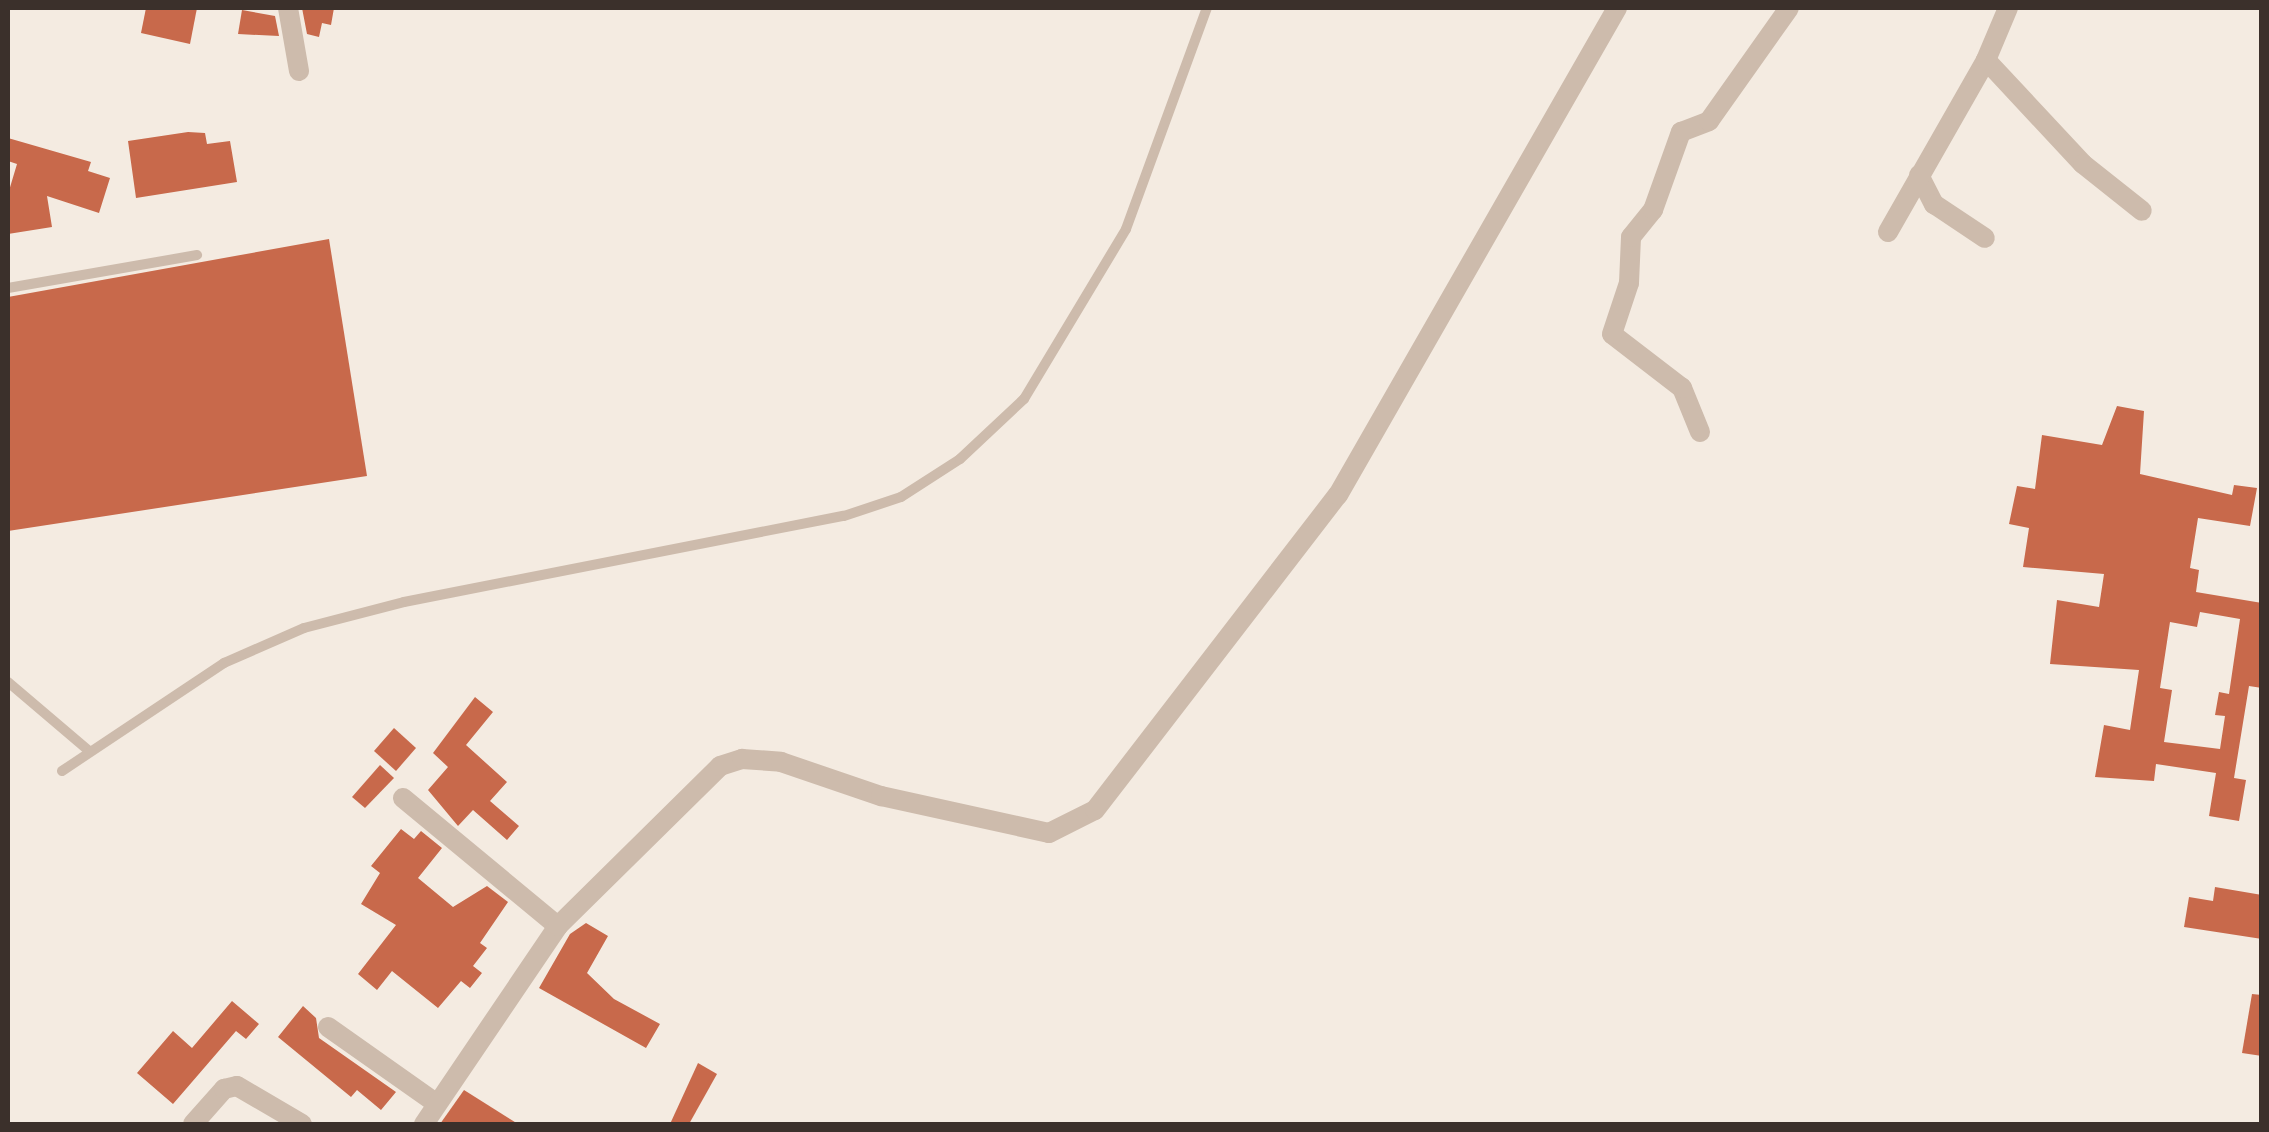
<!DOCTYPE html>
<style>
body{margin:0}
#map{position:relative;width:2269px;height:1132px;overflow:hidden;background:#f4ebe1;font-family:Arial,sans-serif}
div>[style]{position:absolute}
.building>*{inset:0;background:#c8694b}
.lane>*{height:10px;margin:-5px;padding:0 5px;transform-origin:5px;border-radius:5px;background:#cdbbac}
.street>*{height:20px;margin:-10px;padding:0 10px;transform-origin:10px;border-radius:10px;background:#cdbbac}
span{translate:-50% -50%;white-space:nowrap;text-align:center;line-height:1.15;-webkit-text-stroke:8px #fbf5ee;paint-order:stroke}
.frame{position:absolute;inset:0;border:10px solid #3b302b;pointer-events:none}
</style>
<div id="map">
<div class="building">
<i style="clip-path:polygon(146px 8px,197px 8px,190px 44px,141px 33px)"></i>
<i style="clip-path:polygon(302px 8px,334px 8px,331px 25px,322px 23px,319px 37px,307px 34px)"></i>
<i style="clip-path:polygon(242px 10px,275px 16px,279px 36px,238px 34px)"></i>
<i style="clip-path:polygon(188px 132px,205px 133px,207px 144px,230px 141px,237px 182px,136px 198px,128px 141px)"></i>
<i style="clip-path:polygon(8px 138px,91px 162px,88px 171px,110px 178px,99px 213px,47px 196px,52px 227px,8px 234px,8px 194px,17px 164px,8px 161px)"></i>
<i style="clip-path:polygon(329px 239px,367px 476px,8px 531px,8px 297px)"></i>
<i style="clip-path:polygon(evenodd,2117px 406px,2144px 411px,2140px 474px,2232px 495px,2234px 485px,2257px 488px,2250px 526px,2198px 518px,2190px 568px,2199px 570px,2196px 592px,2262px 603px,2262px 688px,2249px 686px,2234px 778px,2246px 780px,2239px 821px,2209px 816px,2216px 773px,2156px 764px,2154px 781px,2095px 777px,2104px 725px,2130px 730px,2139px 670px,2050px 664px,2057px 600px,2099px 607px,2104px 574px,2023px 567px,2029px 528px,2009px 524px,2017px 486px,2035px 489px,2042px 435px,2102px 445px,2117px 406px,2200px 612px,2240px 619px,2229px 694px,2219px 692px,2215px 715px,2225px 716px,2220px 749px,2164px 742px,2172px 690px,2160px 688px,2170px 622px,2197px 627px,2200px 612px)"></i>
<i style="clip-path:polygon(475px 697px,493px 712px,466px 745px,507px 782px,490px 801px,519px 826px,507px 840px,473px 810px,458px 826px,428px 790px,448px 767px,433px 753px)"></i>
<i style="clip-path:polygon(394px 728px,416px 748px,396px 771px,374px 751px)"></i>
<i style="clip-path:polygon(380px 765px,394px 778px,365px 808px,352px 797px)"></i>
<i style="clip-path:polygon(401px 829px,414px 839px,421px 831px,442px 848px,418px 878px,453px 907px,487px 886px,508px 902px,480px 943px,487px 948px,473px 966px,482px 973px,470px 988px,461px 981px,438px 1008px,392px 971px,377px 990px,358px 974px,396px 925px,361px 904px,380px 873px,371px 866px)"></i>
<i style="clip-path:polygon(2215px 887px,2262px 895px,2262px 939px,2184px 927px,2189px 897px,2213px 901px)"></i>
<i style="clip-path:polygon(586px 923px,608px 936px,587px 973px,614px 999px,660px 1024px,646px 1048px,539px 988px,570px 934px)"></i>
<i style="clip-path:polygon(2252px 994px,2262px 995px,2262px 1056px,2242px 1053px)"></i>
<i style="clip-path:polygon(232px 1001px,259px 1024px,246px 1039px,236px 1031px,173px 1104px,137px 1073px,173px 1031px,192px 1048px)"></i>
<i style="clip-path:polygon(303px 1006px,316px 1018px,319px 1038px,396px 1092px,381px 1110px,357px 1090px,351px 1097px,278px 1037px)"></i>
<i style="clip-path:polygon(698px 1063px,717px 1074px,689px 1124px,670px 1124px)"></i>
<i style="clip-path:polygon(464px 1090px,518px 1124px,440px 1124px)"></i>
</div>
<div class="lane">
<i style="left:8px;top:288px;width:192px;rotate:-9.9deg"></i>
<i style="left:8px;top:682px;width:105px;rotate:40.4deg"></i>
<i style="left:62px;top:771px;width:195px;rotate:-33.7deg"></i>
<i style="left:224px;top:663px;width:87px;rotate:-23.6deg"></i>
<i style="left:304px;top:628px;width:103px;rotate:-14.6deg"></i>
<i style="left:404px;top:602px;width:448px;rotate:-11.1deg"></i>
<i style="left:844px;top:516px;width:60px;rotate:-18.4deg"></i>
<i style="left:901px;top:497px;width:70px;rotate:-32.8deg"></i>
<i style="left:960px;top:459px;width:88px;rotate:-43.2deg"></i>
<i style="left:1024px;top:399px;width:198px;rotate:-59deg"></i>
<i style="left:1126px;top:229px;width:235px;rotate:-69.9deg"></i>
</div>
<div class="street">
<i style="left:288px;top:8px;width:64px;rotate:80.1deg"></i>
<i style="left:1986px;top:60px;width:142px;rotate:47deg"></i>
<i style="left:2083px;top:164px;width:75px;rotate:38.5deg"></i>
<i style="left:1919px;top:175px;width:33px;rotate:63deg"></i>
<i style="left:1934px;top:204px;width:61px;rotate:33.7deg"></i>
<i style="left:1888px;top:232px;width:198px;rotate:-60.3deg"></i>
<i style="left:1986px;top:60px;width:56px;rotate:-67.1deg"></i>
<i style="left:1700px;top:432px;width:48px;rotate:-112.2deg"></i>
<i style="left:1682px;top:388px;width:88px;rotate:-142.4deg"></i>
<i style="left:1612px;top:334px;width:54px;rotate:-71.6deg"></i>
<i style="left:1629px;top:283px;width:46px;rotate:-87.5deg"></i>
<i style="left:1631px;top:237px;width:35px;rotate:-51deg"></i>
<i style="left:1653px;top:210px;width:83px;rotate:-70.3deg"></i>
<i style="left:1681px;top:132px;width:30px;rotate:-21deg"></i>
<i style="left:1709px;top:121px;width:138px;rotate:-54.7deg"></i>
<i style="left:403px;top:798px;width:201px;rotate:39.6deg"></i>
<i style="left:328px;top:1027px;width:133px;rotate:35.2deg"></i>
<i style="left:193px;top:1124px;width:47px;rotate:-48.5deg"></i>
<i style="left:224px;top:1089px;width:13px;rotate:-13deg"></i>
<i style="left:237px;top:1086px;width:75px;rotate:30.3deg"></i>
<i style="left:424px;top:1124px;width:239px;rotate:-55.9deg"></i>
<i style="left:558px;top:926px;width:228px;rotate:-44.6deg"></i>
<i style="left:720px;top:766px;width:23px;rotate:-18deg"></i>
<i style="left:742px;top:759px;width:39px;rotate:4deg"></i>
<i style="left:781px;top:762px;width:106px;rotate:18.8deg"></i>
<i style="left:881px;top:796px;width:172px;rotate:12.4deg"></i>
<i style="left:1049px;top:833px;width:51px;rotate:-26.6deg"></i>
<i style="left:1095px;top:810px;width:398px;rotate:-52.4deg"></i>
<i style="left:1338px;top:495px;width:561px;rotate:-60.19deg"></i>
</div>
<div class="frame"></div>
</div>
